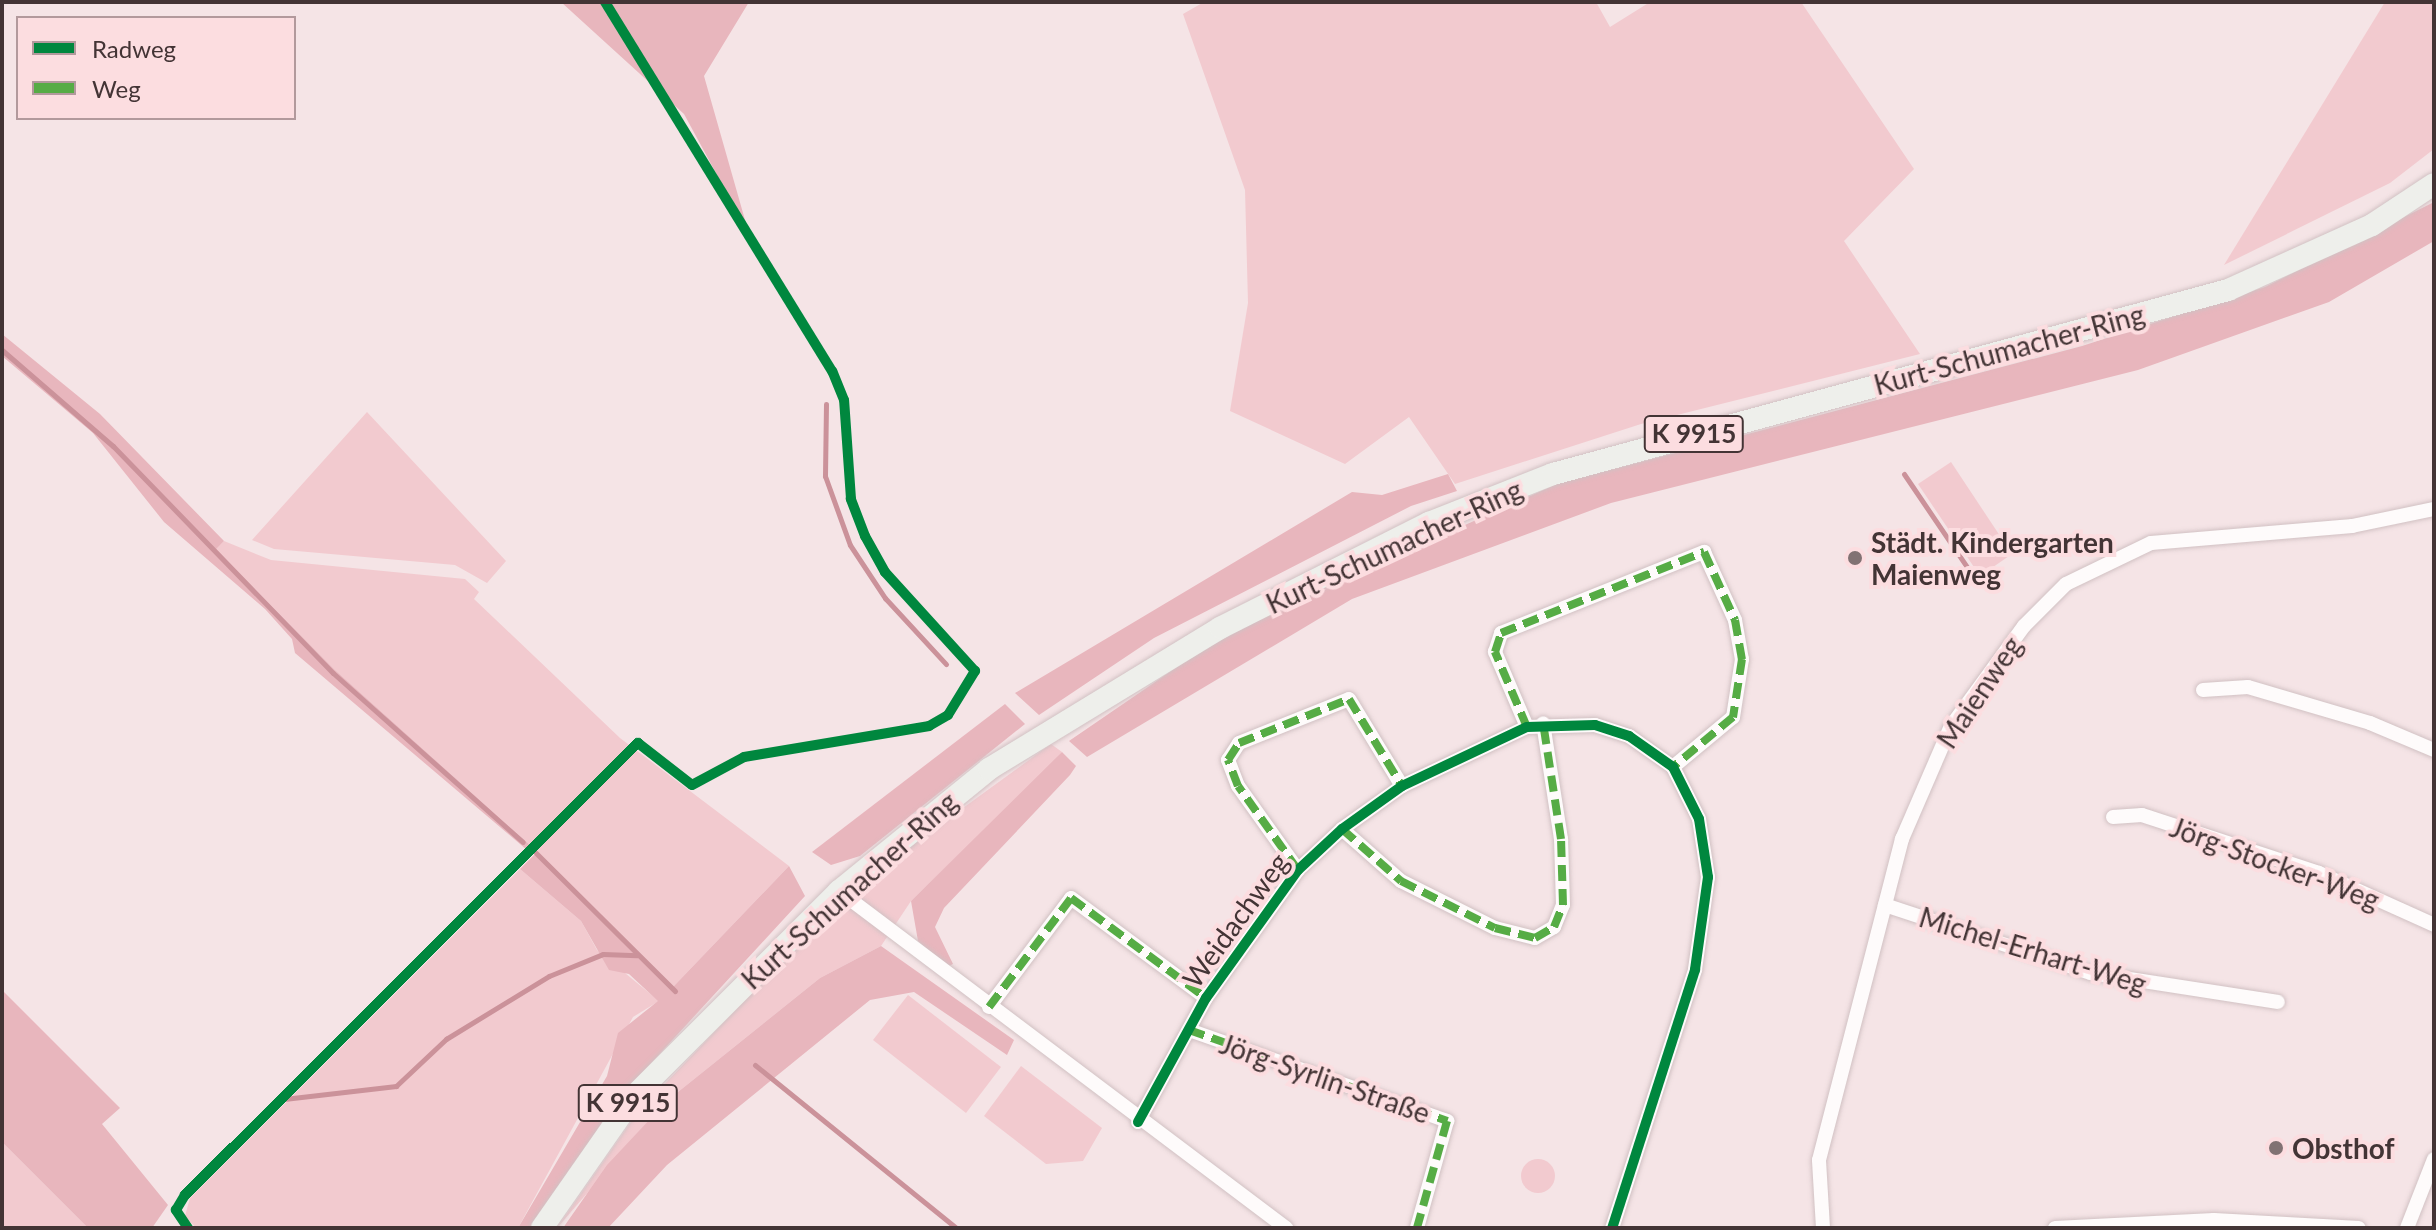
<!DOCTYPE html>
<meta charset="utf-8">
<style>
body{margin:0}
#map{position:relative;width:2436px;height:1230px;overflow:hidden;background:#f5e4e6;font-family:Lato,sans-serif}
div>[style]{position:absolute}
.green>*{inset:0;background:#f2cacf}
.round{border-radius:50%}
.forest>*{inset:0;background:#e8b6bd}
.stream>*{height:5px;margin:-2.5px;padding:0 2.5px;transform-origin:2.5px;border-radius:2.5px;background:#cb929a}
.roads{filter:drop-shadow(0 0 2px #d1c1c3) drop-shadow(0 0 2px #d1c1c3)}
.minor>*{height:14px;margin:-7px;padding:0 7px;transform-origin:7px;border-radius:7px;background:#fefbfb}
.primary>*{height:22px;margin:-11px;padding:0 11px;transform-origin:11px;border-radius:11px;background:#eeefeb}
.quiet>*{height:8px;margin-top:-4px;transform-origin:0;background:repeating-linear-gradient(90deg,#56ac45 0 16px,transparent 0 24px)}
.cycleway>*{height:10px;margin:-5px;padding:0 5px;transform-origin:5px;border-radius:5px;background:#00873e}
.dots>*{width:22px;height:22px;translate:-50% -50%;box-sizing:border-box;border:4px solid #fcdde0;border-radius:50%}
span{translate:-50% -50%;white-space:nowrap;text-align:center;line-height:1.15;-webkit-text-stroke:8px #fcdde0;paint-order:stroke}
.shield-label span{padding:2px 6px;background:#fcdde0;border:2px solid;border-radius:6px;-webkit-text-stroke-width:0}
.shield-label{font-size:26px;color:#433435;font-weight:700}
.street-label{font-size:28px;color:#433435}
.poi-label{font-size:28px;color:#433435;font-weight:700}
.left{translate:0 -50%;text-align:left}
.frame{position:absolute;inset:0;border:4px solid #433435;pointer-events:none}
.legend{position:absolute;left:16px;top:16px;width:280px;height:104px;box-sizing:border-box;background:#fcdde0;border:2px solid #b2999c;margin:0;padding:10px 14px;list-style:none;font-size:24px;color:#433435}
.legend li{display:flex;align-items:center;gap:16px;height:40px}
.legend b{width:40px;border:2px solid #b2999c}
</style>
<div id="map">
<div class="green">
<i style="clip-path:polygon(1204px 2px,1596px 2px,1610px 27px,1650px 2px,1801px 2px,1914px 169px,1844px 241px,1920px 354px,1641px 424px,1455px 484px,1409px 417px,1345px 464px,1230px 411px,1248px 303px,1245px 190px,1183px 14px)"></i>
<i style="clip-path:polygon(2385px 2px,2434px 2px,2434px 149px,2390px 183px,2224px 265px)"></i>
<i style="clip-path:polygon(367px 412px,506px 561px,487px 583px,455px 565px,274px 549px,252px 540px)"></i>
<i style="clip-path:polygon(1951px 462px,2012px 554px,1980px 576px,1918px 484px)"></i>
<i style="clip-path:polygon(224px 541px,271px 560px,465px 579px,479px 592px,474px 599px,620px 738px,789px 866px,673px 987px,531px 846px,335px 670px,215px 549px)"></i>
<i style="clip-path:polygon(1051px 744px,1062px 752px,1047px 769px,911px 901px,881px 946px,820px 978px,668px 1100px,557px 1228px,638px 1112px,797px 946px,897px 856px)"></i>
<i style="clip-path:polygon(520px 869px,581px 921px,597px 950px,659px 1001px,633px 1017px,518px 1228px,196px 1228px,185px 1216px,190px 1198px)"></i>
<i style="clip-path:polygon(908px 995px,1001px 1067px,966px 1113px,873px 1040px)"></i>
<i style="clip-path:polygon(1021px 1066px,1102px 1128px,1083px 1161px,1046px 1164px,984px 1116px)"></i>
<i style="clip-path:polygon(2px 1142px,88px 1228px,2px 1228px)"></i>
<i class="round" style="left:1521px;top:1159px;width:34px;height:34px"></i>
</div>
<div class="forest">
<i style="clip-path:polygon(561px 2px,749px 2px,704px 76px,749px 234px,684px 114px)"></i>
<i style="clip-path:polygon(2434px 202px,2434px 241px,2329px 302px,2138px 370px,1611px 503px,1352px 599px,1087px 757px,1069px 741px,1196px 654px,1294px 601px,1557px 484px,2082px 346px,2265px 287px)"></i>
<i style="clip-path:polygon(2px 334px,100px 414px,224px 541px,216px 549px,231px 565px,335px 670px,531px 846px,527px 850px,295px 653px,292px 639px,265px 609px,164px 522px,93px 433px,2px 356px)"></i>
<i style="clip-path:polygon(1448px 474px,1457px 491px,1411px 506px,1154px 638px,1039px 715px,1015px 693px,1352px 492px,1382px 495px)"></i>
<i style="clip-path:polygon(1005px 704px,1025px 724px,860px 856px,831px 865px,812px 852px)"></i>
<i style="clip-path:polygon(1062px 752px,1076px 766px,1070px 775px,944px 908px,935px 927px,953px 964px,947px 967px,918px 941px,911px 901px)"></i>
<i style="clip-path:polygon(537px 852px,673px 987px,789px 866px,805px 896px,630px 1086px,532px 1228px,518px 1228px,607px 1076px,618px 1033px,658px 1001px,629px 974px,609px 970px,581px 921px,520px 869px)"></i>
<i style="clip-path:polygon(881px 946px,1014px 1040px,1007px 1055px,914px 992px,870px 1000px,667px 1165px,608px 1228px,563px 1228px,607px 1165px,668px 1100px,820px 978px)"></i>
<i style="clip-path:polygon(2px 990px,120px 1108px,102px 1124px,168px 1205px,152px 1228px,88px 1228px,2px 1142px)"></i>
</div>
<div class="stream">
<i style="left:2px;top:350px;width:147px;rotate:40.9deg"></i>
<i style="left:113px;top:446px;width:316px;rotate:45.9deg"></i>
<i style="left:333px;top:673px;width:254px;rotate:41.7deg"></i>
<i style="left:826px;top:404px;width:72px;rotate:90.8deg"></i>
<i style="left:825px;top:476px;width:73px;rotate:70.1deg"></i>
<i style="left:850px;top:545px;width:64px;rotate:56.6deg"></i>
<i style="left:885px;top:598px;width:90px;rotate:47.3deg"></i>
<i style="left:1904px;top:474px;width:127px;rotate:55.9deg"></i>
<i style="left:536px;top:853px;width:196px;rotate:44.8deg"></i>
<i style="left:755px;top:1065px;width:259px;rotate:39deg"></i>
<i style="left:284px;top:1099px;width:113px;rotate:-6.6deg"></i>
<i style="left:396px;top:1086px;width:69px;rotate:-43.2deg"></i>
<i style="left:446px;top:1039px;width:121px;rotate:-31.5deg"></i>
<i style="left:549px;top:976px;width:58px;rotate:-22.2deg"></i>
<i style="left:603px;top:954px;width:34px;rotate:2deg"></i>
</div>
<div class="roads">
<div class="minor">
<i style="left:2203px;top:690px;width:45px;rotate:-3.8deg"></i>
<i style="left:2248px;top:687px;width:127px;rotate:16.4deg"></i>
<i style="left:2370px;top:723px;width:69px;rotate:22.9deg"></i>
<i style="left:1527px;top:727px;width:82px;rotate:-113.1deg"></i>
<i style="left:1495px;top:652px;width:20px;rotate:-72deg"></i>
<i style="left:1501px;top:633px;width:219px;rotate:-21.8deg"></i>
<i style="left:1704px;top:552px;width:75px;rotate:65.5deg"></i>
<i style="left:1735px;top:620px;width:40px;rotate:80deg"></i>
<i style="left:1742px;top:659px;width:59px;rotate:98.8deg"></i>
<i style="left:1733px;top:717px;width:78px;rotate:140.2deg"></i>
<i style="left:2113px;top:817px;width:29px;rotate:-4deg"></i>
<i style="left:2142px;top:815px;width:186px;rotate:18.1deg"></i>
<i style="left:2319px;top:873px;width:126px;rotate:24.3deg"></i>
<i style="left:1342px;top:829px;width:79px;rotate:41.4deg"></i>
<i style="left:1401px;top:881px;width:105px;rotate:26.6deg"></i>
<i style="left:1495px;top:928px;width:41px;rotate:14deg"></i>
<i style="left:1535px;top:938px;width:22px;rotate:-30deg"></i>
<i style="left:1554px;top:927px;width:24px;rotate:-68deg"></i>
<i style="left:1563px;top:905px;width:66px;rotate:-91.7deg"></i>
<i style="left:1561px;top:839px;width:117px;rotate:-98.8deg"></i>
<i style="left:1298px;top:870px;width:103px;rotate:-125.5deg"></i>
<i style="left:1238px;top:786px;width:28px;rotate:-111deg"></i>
<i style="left:1228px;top:760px;width:20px;rotate:-57deg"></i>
<i style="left:1239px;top:743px;width:118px;rotate:-21.8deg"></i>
<i style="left:1349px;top:699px;width:102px;rotate:58.7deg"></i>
<i style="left:839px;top:891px;width:560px;rotate:37.01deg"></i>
<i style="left:1885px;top:905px;width:217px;rotate:18.3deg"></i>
<i style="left:2091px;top:973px;width:189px;rotate:8.8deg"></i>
<i style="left:989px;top:1007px;width:136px;rotate:-53deg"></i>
<i style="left:1071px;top:898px;width:168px;rotate:36.5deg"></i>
<i style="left:1189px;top:1030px;width:274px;rotate:19.4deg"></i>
<i style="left:1447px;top:1121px;width:111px;rotate:105.7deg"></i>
<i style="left:1138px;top:1122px;width:141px;rotate:-61.3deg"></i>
<i style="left:1206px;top:998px;width:158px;rotate:-54.3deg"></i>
<i style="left:1298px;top:870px;width:60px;rotate:-43deg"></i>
<i style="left:1342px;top:829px;width:74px;rotate:-35.6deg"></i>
<i style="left:1402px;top:786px;width:138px;rotate:-25.3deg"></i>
<i style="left:1527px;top:727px;width:68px;rotate:-1.7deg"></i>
<i style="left:1595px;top:725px;width:36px;rotate:18deg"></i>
<i style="left:1629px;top:736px;width:54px;rotate:35.2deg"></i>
<i style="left:1673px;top:767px;width:58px;rotate:63.4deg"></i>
<i style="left:1699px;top:819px;width:59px;rotate:81.2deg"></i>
<i style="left:1708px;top:877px;width:94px;rotate:98deg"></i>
<i style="left:1695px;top:970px;width:271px;rotate:107.8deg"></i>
<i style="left:1823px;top:1228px;width:68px;rotate:-93.4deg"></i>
<i style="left:1819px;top:1160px;width:332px;rotate:-75.5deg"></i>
<i style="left:1902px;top:839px;width:123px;rotate:-66.6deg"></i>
<i style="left:1951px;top:726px;width:124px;rotate:-53.9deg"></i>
<i style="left:2024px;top:626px;width:59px;rotate:-45deg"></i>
<i style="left:2066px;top:584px;width:94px;rotate:-25.8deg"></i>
<i style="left:2151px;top:543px;width:202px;rotate:-4.8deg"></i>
<i style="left:2352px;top:526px;width:84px;rotate:-11.7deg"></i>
<i style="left:2055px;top:1228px;width:159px;rotate:-2.9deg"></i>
<i style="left:2214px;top:1220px;width:145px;rotate:3.2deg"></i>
<i style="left:2407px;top:1228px;width:74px;rotate:-68.6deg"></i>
</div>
<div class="primary">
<i style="left:542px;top:1228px;width:161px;rotate:-55.1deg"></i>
<i style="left:634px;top:1096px;width:290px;rotate:-45deg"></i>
<i style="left:839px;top:891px;width:193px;rotate:-39.1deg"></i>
<i style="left:989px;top:769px;width:271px;rotate:-31.4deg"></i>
<i style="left:1220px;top:628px;width:234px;rotate:-26.7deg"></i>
<i style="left:1429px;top:523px;width:133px;rotate:-21.6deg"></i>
<i style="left:1553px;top:474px;width:700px;rotate:-15.25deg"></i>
<i style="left:2228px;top:290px;width:158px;rotate:-24.3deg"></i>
<i style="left:2372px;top:225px;width:74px;rotate:-33.5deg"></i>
</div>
</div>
<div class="quiet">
<i style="left:1527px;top:727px;width:82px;rotate:-113.1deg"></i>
<i style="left:1495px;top:652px;width:20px;rotate:-72deg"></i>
<i style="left:1501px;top:633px;width:219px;rotate:-21.8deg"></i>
<i style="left:1704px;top:552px;width:75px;rotate:65.5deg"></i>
<i style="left:1735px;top:620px;width:40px;rotate:80deg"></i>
<i style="left:1742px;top:659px;width:59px;rotate:98.8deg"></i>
<i style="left:1733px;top:717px;width:78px;rotate:140.2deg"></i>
<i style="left:1342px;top:829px;width:79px;rotate:41.4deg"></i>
<i style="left:1401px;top:881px;width:105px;rotate:26.6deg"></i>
<i style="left:1495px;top:928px;width:41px;rotate:14deg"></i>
<i style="left:1535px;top:938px;width:22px;rotate:-30deg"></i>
<i style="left:1554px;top:927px;width:24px;rotate:-68deg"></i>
<i style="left:1563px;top:905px;width:66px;rotate:-91.7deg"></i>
<i style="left:1561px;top:839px;width:117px;rotate:-98.8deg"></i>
<i style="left:1298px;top:870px;width:103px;rotate:-125.5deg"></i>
<i style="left:1238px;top:786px;width:28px;rotate:-111deg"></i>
<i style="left:1228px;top:760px;width:20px;rotate:-57deg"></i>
<i style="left:1239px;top:743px;width:118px;rotate:-21.8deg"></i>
<i style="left:1349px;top:699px;width:102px;rotate:58.7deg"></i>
<i style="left:989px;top:1007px;width:136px;rotate:-53deg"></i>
<i style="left:1071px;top:898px;width:168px;rotate:36.5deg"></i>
<i style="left:1189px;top:1030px;width:274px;rotate:19.4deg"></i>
<i style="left:1447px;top:1121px;width:111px;rotate:105.7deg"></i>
</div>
<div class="cycleway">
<i style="left:1138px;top:1122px;width:141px;rotate:-61.3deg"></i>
<i style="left:1206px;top:998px;width:158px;rotate:-54.3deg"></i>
<i style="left:1298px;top:870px;width:60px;rotate:-43deg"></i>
<i style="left:1342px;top:829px;width:74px;rotate:-35.6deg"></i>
<i style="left:1402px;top:786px;width:138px;rotate:-25.3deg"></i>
<i style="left:1527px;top:727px;width:68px;rotate:-1.7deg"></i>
<i style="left:1595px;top:725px;width:36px;rotate:18deg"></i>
<i style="left:1629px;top:736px;width:54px;rotate:35.2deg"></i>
<i style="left:1673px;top:767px;width:58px;rotate:63.4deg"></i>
<i style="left:1699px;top:819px;width:59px;rotate:81.2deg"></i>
<i style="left:1708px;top:877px;width:94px;rotate:98deg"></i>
<i style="left:1695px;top:970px;width:271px;rotate:107.8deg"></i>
<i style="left:188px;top:1228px;width:22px;rotate:-124deg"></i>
<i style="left:176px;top:1210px;width:17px;rotate:-59deg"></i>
<i style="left:185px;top:1195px;width:640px;rotate:-44.94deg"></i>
<i style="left:638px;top:743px;width:68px;rotate:37.9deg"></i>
<i style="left:692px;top:785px;width:59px;rotate:-28.3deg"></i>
<i style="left:744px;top:757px;width:188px;rotate:-9.5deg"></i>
<i style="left:929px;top:726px;width:22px;rotate:-30deg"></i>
<i style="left:948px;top:715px;width:52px;rotate:-58.5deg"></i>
<i style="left:975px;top:671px;width:134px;rotate:-132.3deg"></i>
<i style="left:885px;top:572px;width:41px;rotate:-119.1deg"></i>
<i style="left:865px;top:536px;width:40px;rotate:-111deg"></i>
<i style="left:851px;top:499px;width:99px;rotate:-94deg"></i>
<i style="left:844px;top:400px;width:31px;rotate:-112deg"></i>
<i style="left:832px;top:371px;width:433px;rotate:-121.6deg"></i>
</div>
<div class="dots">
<i style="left:1855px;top:558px;background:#817273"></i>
<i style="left:2276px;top:1148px;background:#817273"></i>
</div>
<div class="shield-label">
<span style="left:1694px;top:434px">K 9915</span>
<span style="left:628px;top:1103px">K 9915</span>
</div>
<div class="street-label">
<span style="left:2009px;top:349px;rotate:-15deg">Kurt-Schumacher-Ring</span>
<span style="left:1394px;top:546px;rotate:-25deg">Kurt-Schumacher-Ring</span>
<span style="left:1979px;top:692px;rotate:-56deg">Maienweg</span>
<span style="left:2275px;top:863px;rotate:20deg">Jörg-Stocker-Weg</span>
<span style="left:849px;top:890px;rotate:-42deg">Kurt-Schumacher-Ring</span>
<span style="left:1235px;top:920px;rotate:-54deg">Weidachweg</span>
<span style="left:2033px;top:950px;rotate:17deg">Michel-Erhart-Weg</span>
<span style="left:1325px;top:1078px;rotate:19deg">Jörg-Syrlin-Straße</span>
</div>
<div class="poi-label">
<span class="left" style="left:1871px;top:558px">Städt. Kindergarten<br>Maienweg</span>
<span class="left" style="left:2292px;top:1148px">Obsthof</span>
</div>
<div class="frame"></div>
<ul class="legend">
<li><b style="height:10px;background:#00873e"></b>Radweg</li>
<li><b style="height:10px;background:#56ac45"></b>Weg</li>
</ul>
</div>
